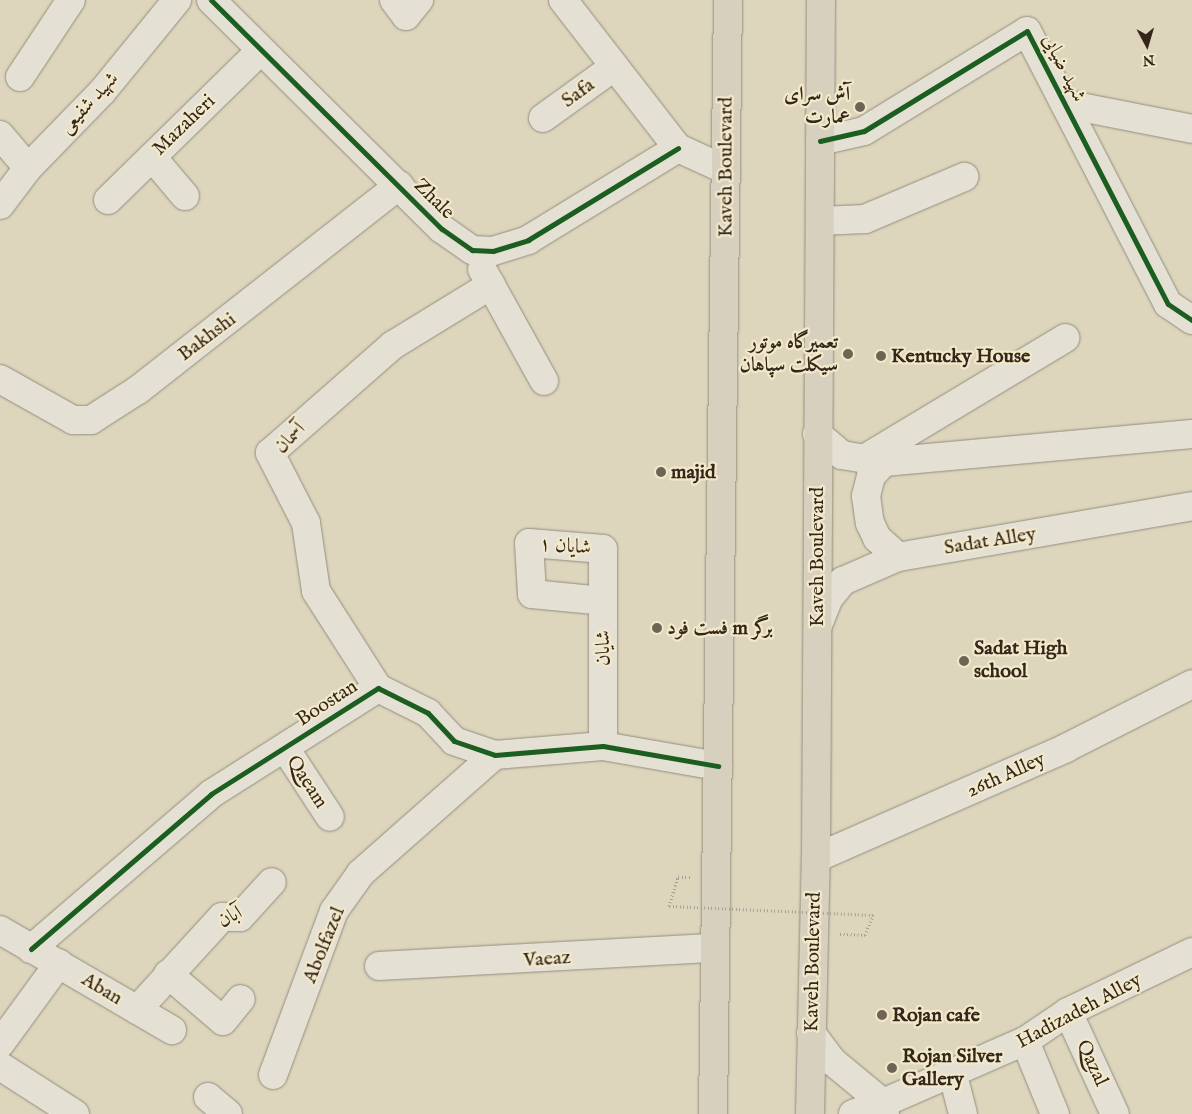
<!DOCTYPE html>
<meta charset="utf-8">
<style>
body{margin:0}
#map{position:relative;width:1192px;height:1114px;overflow:hidden;background:#ddd5bc;font-family:"IM FELL English",Amiri,serif}
div>[style]{position:absolute}
.path>*{height:3px;margin-top:-1.5px;transform-origin:0;background:repeating-linear-gradient(90deg,#a5a096 0 1px,transparent 0 3.5px)}
.roads{filter:drop-shadow(0 0 1px #938d7e) drop-shadow(0 0 1px #938d7e)}
.minor>*{height:28px;margin:-14px;padding:0 14px;transform-origin:14px;border-radius:14px;background:#e4e0d3}
.major>*{height:28px;margin:-14px;padding:0 14px;transform-origin:14px;border-radius:14px;background:#d8d0bf}
.path-bridge>*{height:3px;margin-top:-1.5px;transform-origin:0;background:repeating-linear-gradient(90deg,#a5a096 0 1px,transparent 0 3.5px)}
.cycleway>*{height:5px;margin:-2.5px;padding:0 2.5px;transform-origin:2.5px;border-radius:2.5px;background:#1b5e20}
.dots>*{width:14px;height:14px;translate:-50% -50%;box-sizing:border-box;border:2px solid #f2e8ca;border-radius:50%}
span{translate:-50% -50%;white-space:nowrap;text-align:center;line-height:1.15;-webkit-text-stroke:4.5px #f2e8ca;paint-order:stroke}
.street-label{font-size:20px;color:#34261b}
.poi-label{font-size:20px;color:#34261b;font-weight:700}
.right{translate:-100% -50%;text-align:right}
.left{translate:0 -50%;text-align:left}
.north{position:absolute;left:1122px;top:20px;width:50px;height:50px;-webkit-text-stroke:4px #f2e8ca;paint-order:stroke;rotate:174deg;font-size:14px;font-weight:700;line-height:20px;text-align:center;color:#34261b}
.north::after{content:'';display:block;margin:auto;width:18px;height:22px;background:#34261b;clip-path:polygon(50% 0,100% 100%,50% 72%,0 100%)}
</style>
<div id="map">
<div class="path">
<i style="left:669px;top:906px;width:30px;rotate:-73deg"></i>
<i style="left:678px;top:877px;width:13px"></i>
<i style="left:840px;top:934px;width:25px;rotate:2deg"></i>
<i style="left:865px;top:935px;width:22px;rotate:-68deg"></i>
</div>
<div class="roads">
<div class="minor">
<i style="left:211px;top:0;width:325px;rotate:44.8deg"></i>
<i style="left:442px;top:229px;width:37px;rotate:35deg"></i>
<i style="left:472px;top:250px;width:21px;rotate:3deg"></i>
<i style="left:493px;top:251px;width:37px;rotate:-17deg"></i>
<i style="left:528px;top:240px;width:176px;rotate:-31.5deg"></i>
<i style="left:394px;top:0;width:20px;rotate:53deg"></i>
<i style="left:406px;top:16px;width:21px;rotate:-51deg"></i>
<i style="left:563px;top:0;width:187px;rotate:52.2deg"></i>
<i style="left:678px;top:148px;width:53px;rotate:24.6deg"></i>
<i style="left:20px;top:77px;width:92px;rotate:-56.5deg"></i>
<i style="left:1065px;top:104px;width:129px;rotate:11.1deg"></i>
<i style="left:543px;top:118px;width:87px;rotate:-35.7deg"></i>
<i style="left:0;top:135px;width:43px;rotate:49.7deg"></i>
<i style="left:820px;top:141px;width:45px;rotate:-12.8deg"></i>
<i style="left:864px;top:131px;width:191px;rotate:-31.5deg"></i>
<i style="left:1027px;top:31px;width:307px;rotate:62.7deg"></i>
<i style="left:1168px;top:304px;width:29px;rotate:34deg"></i>
<i style="left:152px;top:157px;width:51px;rotate:49.8deg"></i>
<i style="left:108px;top:200px;width:214px;rotate:-44.4deg"></i>
<i style="left:0;top:205px;width:46px;rotate:-52.9deg"></i>
<i style="left:28px;top:168px;width:106px;rotate:-45.8deg"></i>
<i style="left:102px;top:92px;width:119px;rotate:-50.8deg"></i>
<i style="left:820px;top:221px;width:45px;rotate:-2.5deg"></i>
<i style="left:865px;top:219px;width:108px;rotate:-23deg"></i>
<i style="left:482px;top:269px;width:128px;rotate:61deg"></i>
<i style="left:0;top:379px;width:84px;rotate:29.3deg"></i>
<i style="left:73px;top:420px;width:18px"></i>
<i style="left:91px;top:420px;width:56px;rotate:-32.6deg"></i>
<i style="left:138px;top:390px;width:332px;rotate:-38.1deg"></i>
<i style="left:817px;top:434px;width:33px;rotate:40deg"></i>
<i style="left:842px;top:455px;width:43px;rotate:9.5deg"></i>
<i style="left:884px;top:462px;width:309px;rotate:-5.2deg"></i>
<i style="left:864px;top:459px;width:235px;rotate:-31deg"></i>
<i style="left:884px;top:462px;width:19px;rotate:133deg"></i>
<i style="left:871px;top:476px;width:21px;rotate:104deg"></i>
<i style="left:866px;top:496px;width:27px;rotate:82deg"></i>
<i style="left:870px;top:523px;width:17px;rotate:65deg"></i>
<i style="left:877px;top:538px;width:28px;rotate:42deg"></i>
<i style="left:818px;top:625px;width:29px;rotate:-68deg"></i>
<i style="left:829px;top:598px;width:22px;rotate:-51deg"></i>
<i style="left:843px;top:581px;width:60px;rotate:-23.6deg"></i>
<i style="left:898px;top:557px;width:298px;rotate:-9.8deg"></i>
<i style="left:378px;top:688px;width:115px;rotate:-122.6deg"></i>
<i style="left:316px;top:591px;width:69px;rotate:-98.4deg"></i>
<i style="left:306px;top:523px;width:79px;rotate:-117.2deg"></i>
<i style="left:270px;top:453px;width:164px;rotate:-41.3deg"></i>
<i style="left:393px;top:345px;width:115px;rotate:-31.5deg"></i>
<i style="left:603px;top:746px;width:197px;rotate:-90deg"></i>
<i style="left:603px;top:549px;width:74px;rotate:-175.4deg"></i>
<i style="left:529px;top:543px;width:51px;rotate:86.6deg"></i>
<i style="left:532px;top:594px;width:71px;rotate:5.6deg"></i>
<i style="left:285px;top:748px;width:82px;rotate:56.9deg"></i>
<i style="left:816px;top:858px;width:273px;rotate:-23.7deg"></i>
<i style="left:1066px;top:748px;width:141px;rotate:-26.9deg"></i>
<i style="left:0;top:930px;width:199px;rotate:30.2deg"></i>
<i style="left:31px;top:949px;width:238px;rotate:-40.7deg"></i>
<i style="left:211px;top:794px;width:198px;rotate:-32.4deg"></i>
<i style="left:378px;top:688px;width:56px;rotate:26.6deg"></i>
<i style="left:428px;top:713px;width:38px;rotate:47deg"></i>
<i style="left:454px;top:741px;width:43px;rotate:18.9deg"></i>
<i style="left:495px;top:755px;width:108px;rotate:-4.8deg"></i>
<i style="left:603px;top:746px;width:117px;rotate:9.9deg"></i>
<i style="left:379px;top:966px;width:336px;rotate:-3.1deg"></i>
<i style="left:168px;top:974px;width:72px;rotate:40.5deg"></i>
<i style="left:223px;top:1021px;width:28px;rotate:-51deg"></i>
<i style="left:137px;top:1010px;width:126px;rotate:-47.6deg"></i>
<i style="left:222px;top:917px;width:18px"></i>
<i style="left:240px;top:917px;width:47px;rotate:-47.6deg"></i>
<i style="left:1068px;top:1012px;width:112px;rotate:65.3deg"></i>
<i style="left:811px;top:1033px;width:35px;rotate:53deg"></i>
<i style="left:832px;top:1061px;width:66px;rotate:39.5deg"></i>
<i style="left:883px;top:1103px;width:32px;rotate:160deg"></i>
<i style="left:1025px;top:1041px;width:79px;rotate:67.7deg"></i>
<i style="left:0;top:1044px;width:100px;rotate:-53.9deg"></i>
<i style="left:0;top:1066px;width:89px;rotate:32.6deg"></i>
<i style="left:273px;top:1075px;width:175px;rotate:-69.6deg"></i>
<i style="left:334px;top:911px;width:47px;rotate:-54.6deg"></i>
<i style="left:361px;top:873px;width:179px;rotate:-41.4deg"></i>
<i style="left:953px;top:1075px;width:40px;rotate:75.6deg"></i>
<i style="left:208px;top:1097px;width:26px;rotate:40deg"></i>
<i style="left:885px;top:1114px;width:11px;rotate:-100deg"></i>
<i style="left:883px;top:1103px;width:155px;rotate:-23.6deg"></i>
<i style="left:1025px;top:1041px;width:52px;rotate:-34deg"></i>
<i style="left:1068px;top:1012px;width:138px;rotate:-25.8deg"></i>
</div>
<div class="major">
<i style="left:713px;top:1114px;width:1114px;rotate:-89.23deg"></i>
<i style="left:810px;top:1114px;width:256px;rotate:-88.7deg"></i>
<i style="left:816px;top:858px;width:858px;rotate:-89.67deg"></i>
</div>
</div>
<div class="path-bridge">
<i style="left:669px;top:906px;width:204px;rotate:2.5deg"></i>
</div>
<div class="cycleway">
<i style="left:211px;top:0;width:325px;rotate:44.8deg"></i>
<i style="left:442px;top:229px;width:37px;rotate:35deg"></i>
<i style="left:472px;top:250px;width:21px;rotate:3deg"></i>
<i style="left:493px;top:251px;width:37px;rotate:-17deg"></i>
<i style="left:528px;top:240px;width:176px;rotate:-31.5deg"></i>
<i style="left:820px;top:141px;width:45px;rotate:-12.8deg"></i>
<i style="left:864px;top:131px;width:191px;rotate:-31.5deg"></i>
<i style="left:1027px;top:31px;width:307px;rotate:62.7deg"></i>
<i style="left:1168px;top:304px;width:29px;rotate:34deg"></i>
<i style="left:31px;top:949px;width:238px;rotate:-40.7deg"></i>
<i style="left:211px;top:794px;width:198px;rotate:-32.4deg"></i>
<i style="left:378px;top:688px;width:56px;rotate:26.6deg"></i>
<i style="left:428px;top:713px;width:38px;rotate:47deg"></i>
<i style="left:454px;top:741px;width:43px;rotate:18.9deg"></i>
<i style="left:495px;top:755px;width:108px;rotate:-4.8deg"></i>
<i style="left:603px;top:746px;width:117px;rotate:9.9deg"></i>
</div>
<div class="dots">
<i style="left:860px;top:107px;background:#6f6353"></i>
<i style="left:848px;top:354px;background:#6f6353"></i>
<i style="left:881px;top:356px;background:#6f6353"></i>
<i style="left:661px;top:472px;background:#6f6353"></i>
<i style="left:657px;top:628px;background:#6f6353"></i>
<i style="left:964px;top:661px;background:#6f6353"></i>
<i style="left:882px;top:1015px;background:#6f6353"></i>
<i style="left:892px;top:1068px;background:#6f6353"></i>
</div>
<div class="street-label">
<span style="left:1064px;top:68px;rotate:63deg">شهید ضیایی</span>
<span style="left:578px;top:93px;rotate:-36deg">Safa</span>
<span style="left:89px;top:103px;rotate:-47deg">شهید شفیعی</span>
<span style="left:184px;top:125px;rotate:-44deg">Mazaheri</span>
<span style="left:726px;top:167px;rotate:-90deg">Kaveh Boulevard</span>
<span style="left:434px;top:199px;rotate:45deg">Zhale</span>
<span style="left:207px;top:337px;rotate:-37deg">Bakhshi</span>
<span style="left:290px;top:438px;rotate:-46deg">آسمان</span>
<span style="left:990px;top:541px;rotate:-9deg">Sadat Alley</span>
<span style="left:565px;top:546px;rotate:4deg">شایان ۱</span>
<span style="left:817px;top:557px;rotate:-90deg">Kaveh Boulevard</span>
<span style="left:603px;top:648px;rotate:-90deg">شایان</span>
<span style="left:327px;top:703px;rotate:-33deg">Boostan</span>
<span style="left:1006px;top:775px;rotate:-24deg">26th Alley</span>
<span style="left:307px;top:782px;rotate:57deg">Qaeam</span>
<span style="left:230px;top:917px;rotate:-28deg">آبان</span>
<span style="left:324px;top:945px;rotate:-68deg">Abolfazel</span>
<span style="left:547px;top:959px;rotate:-4deg">Vaeaz</span>
<span style="left:813px;top:962px;rotate:-89deg">Kaveh Boulevard</span>
<span style="left:102px;top:989px;rotate:31deg">Aban</span>
<span style="left:1079px;top:1011px;rotate:-28deg">Hadizadeh Alley</span>
<span style="left:1092px;top:1063px;rotate:65deg">Qazal</span>
</div>
<div class="poi-label">
<span class="right" style="left:850px;top:106px">آش سرای<br>عمارت</span>
<span class="right" style="left:838px;top:354px">تعمیرگاه موتور<br>سیکلت سپاهان</span>
<span class="left" style="left:891px;top:356px">Kentucky House</span>
<span class="left" style="left:671px;top:472px">majid</span>
<span class="left" style="left:667px;top:628px">فست فود m برگر</span>
<span class="left" style="left:974px;top:660px">Sadat High<br>school</span>
<span class="left" style="left:892px;top:1015px">Rojan cafe</span>
<span class="left" style="left:902px;top:1068px">Rojan Silver<br>Gallery</span>
</div>
<div class="north">N</div>
</div>
